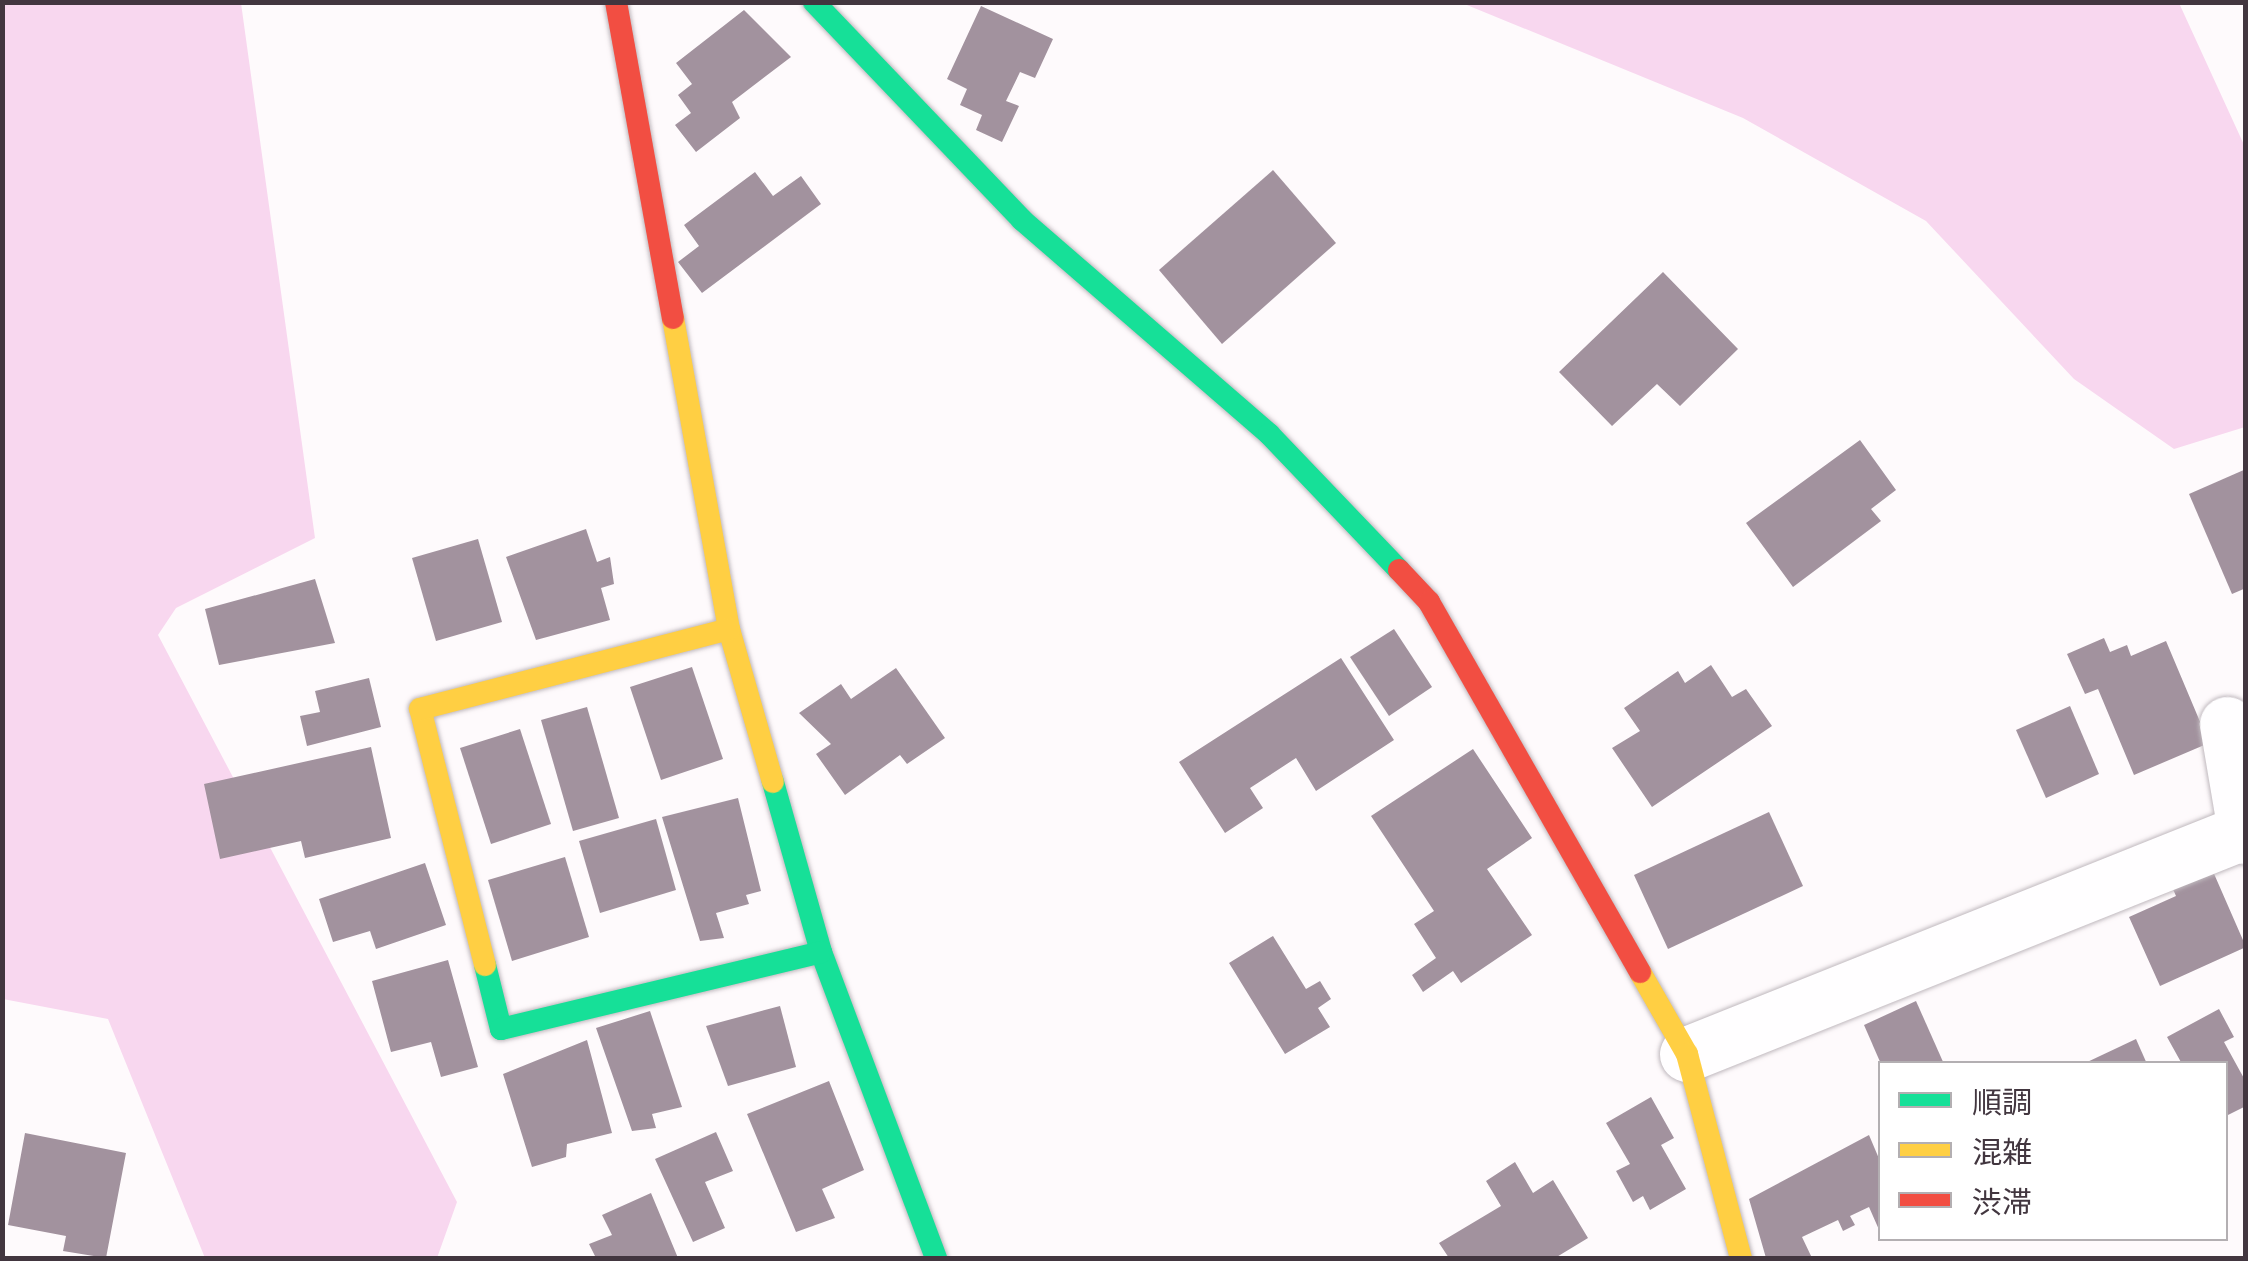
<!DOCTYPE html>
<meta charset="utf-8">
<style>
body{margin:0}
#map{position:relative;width:2248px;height:1261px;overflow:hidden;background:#fefafc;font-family:"Crimson Pro","Noto Sans JP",serif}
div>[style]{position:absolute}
.green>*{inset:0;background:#f8d7ef}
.building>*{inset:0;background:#a2929e}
.roads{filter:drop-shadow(0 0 2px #c0b9be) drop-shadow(0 0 2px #c0b9be)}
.street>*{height:55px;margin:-27.5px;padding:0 27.5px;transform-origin:27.5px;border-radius:27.5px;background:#fffeff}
.fast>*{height:22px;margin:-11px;padding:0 11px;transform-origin:11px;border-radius:11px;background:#16e098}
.slow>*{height:22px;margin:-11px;padding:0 11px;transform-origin:11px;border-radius:11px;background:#ffcf43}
.jam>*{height:22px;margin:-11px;padding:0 11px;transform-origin:11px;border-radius:11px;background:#f24e42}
span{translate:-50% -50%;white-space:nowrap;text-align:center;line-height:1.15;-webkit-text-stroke:10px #fff;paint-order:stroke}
.frame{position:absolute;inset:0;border:5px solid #42363f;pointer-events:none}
.legend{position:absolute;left:1878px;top:1061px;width:350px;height:180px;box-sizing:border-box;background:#fff;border:2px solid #b3afb2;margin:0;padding:12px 18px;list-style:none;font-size:30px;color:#42363f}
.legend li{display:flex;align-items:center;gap:20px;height:50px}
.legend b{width:50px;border:2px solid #b3afb2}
</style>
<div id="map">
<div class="green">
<i style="clip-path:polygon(2px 3px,241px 3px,315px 538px,176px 608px,158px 635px,457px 1202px,437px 1258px,205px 1258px,108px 1019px,3px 999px)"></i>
<i style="clip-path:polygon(1462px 3px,2179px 3px,2245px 147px,2245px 427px,2174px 449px,2074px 379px,1926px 221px,1743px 118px)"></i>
</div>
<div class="building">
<i style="clip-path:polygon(981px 6px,1053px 39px,1035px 78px,1020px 72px,1006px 101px,1019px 106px,1002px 142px,976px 130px,982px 115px,960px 105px,967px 89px,947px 79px)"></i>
<i style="clip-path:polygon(744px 10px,791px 57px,732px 102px,740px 118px,696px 152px,675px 125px,691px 113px,678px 95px,692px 84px,676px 63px)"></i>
<i style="clip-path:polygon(1273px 170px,1336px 243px,1222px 344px,1159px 270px)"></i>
<i style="clip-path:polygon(755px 172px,773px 196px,801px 176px,821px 204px,702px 293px,678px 262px,699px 246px,684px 225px)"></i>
<i style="clip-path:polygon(1663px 272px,1738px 349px,1680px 406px,1657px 384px,1612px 426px,1559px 372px)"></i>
<i style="clip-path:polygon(1860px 440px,1896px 490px,1871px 509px,1881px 521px,1793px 587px,1746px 523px)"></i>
<i style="clip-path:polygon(2246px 469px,2246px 588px,2232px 594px,2189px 494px)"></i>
<i style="clip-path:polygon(586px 529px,597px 562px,610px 557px,614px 584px,601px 588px,610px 620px,536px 640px,506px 557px)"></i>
<i style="clip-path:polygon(478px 539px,502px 622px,436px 641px,412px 558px)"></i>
<i style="clip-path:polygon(315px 579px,335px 643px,219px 665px,205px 609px)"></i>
<i style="clip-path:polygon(1394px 629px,1432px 687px,1389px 716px,1350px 657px)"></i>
<i style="clip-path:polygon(2104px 638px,2110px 652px,2127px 645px,2131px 656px,2166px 641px,2209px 743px,2134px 775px,2098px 689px,2085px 694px,2067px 654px)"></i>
<i style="clip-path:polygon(1341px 658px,1394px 740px,1316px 791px,1296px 758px,1250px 788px,1263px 808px,1225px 833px,1179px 762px)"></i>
<i style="clip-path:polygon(1711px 665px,1732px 697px,1746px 689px,1772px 726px,1652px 807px,1612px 748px,1640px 731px,1624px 708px,1678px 671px,1685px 683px)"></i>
<i style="clip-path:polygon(692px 667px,723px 759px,661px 780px,630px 687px)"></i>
<i style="clip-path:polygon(896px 668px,945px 738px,907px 764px,900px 755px,845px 795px,816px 754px,831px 744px,799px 713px,841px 684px,851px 699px)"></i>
<i style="clip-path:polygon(369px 678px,381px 727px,307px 746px,300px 716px,320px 712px,315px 691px)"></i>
<i style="clip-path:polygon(2070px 706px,2099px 774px,2046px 798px,2016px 730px)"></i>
<i style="clip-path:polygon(587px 707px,619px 818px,573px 831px,541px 720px)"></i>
<i style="clip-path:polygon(520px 729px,551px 824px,491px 844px,460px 748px)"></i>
<i style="clip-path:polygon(371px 747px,391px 838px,305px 858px,301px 841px,220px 859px,204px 784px)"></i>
<i style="clip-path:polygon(1473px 749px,1532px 838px,1487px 869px,1532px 935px,1461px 983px,1453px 971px,1423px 992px,1412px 975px,1436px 958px,1414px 924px,1434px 911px,1371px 816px)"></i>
<i style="clip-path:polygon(738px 798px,761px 891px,746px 895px,749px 904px,716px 913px,724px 938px,700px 941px,662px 817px)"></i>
<i style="clip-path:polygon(1769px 812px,1803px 886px,1668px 949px,1634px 875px)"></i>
<i style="clip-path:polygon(656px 819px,676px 890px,600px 913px,579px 841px)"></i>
<i style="clip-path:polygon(565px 857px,589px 937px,512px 961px,488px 880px)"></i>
<i style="clip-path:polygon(2208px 860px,2246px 947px,2160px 986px,2129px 917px,2176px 896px,2168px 878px)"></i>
<i style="clip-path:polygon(425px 863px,446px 925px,376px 949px,370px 931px,333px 942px,319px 899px)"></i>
<i style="clip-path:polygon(1273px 936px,1306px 989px,1320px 981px,1331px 999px,1318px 1008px,1330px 1027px,1285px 1054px,1229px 963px)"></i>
<i style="clip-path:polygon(448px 960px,478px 1067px,441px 1077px,431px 1042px,391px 1052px,372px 981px)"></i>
<i style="clip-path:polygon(1916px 1001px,1944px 1064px,1881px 1064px,1864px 1025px)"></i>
<i style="clip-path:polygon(780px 1006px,796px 1067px,728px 1086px,706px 1026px)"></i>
<i style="clip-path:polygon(2219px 1009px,2234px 1037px,2224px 1042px,2246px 1082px,2246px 1106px,2226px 1116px,2226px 1064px,2182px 1064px,2167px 1037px)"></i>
<i style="clip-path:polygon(650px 1011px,682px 1107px,652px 1114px,656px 1128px,632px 1131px,596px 1028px)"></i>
<i style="clip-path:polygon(2136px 1039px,2147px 1064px,2083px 1064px)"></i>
<i style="clip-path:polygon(587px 1040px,612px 1133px,567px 1144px,566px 1157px,532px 1167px,503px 1074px)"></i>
<i style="clip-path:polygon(829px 1081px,864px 1170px,822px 1189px,835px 1218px,796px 1232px,747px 1114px)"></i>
<i style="clip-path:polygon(1651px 1097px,1674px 1138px,1661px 1145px,1686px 1189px,1650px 1210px,1643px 1196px,1633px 1202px,1616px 1171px,1630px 1164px,1606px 1123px)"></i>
<i style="clip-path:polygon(716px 1132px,733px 1171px,705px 1182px,725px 1228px,693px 1242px,655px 1159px)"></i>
<i style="clip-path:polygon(25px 1133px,126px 1153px,106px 1258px,63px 1251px,66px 1236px,8px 1225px)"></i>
<i style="clip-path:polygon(1869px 1135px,1880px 1161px,1880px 1232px,1869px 1207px,1850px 1216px,1855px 1225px,1843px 1231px,1838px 1220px,1802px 1237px,1812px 1258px,1766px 1258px,1749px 1199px)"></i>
<i style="clip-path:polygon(1515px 1162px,1533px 1193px,1553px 1180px,1588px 1238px,1555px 1258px,1449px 1258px,1439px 1243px,1501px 1206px,1486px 1181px)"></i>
<i style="clip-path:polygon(651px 1193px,678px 1258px,596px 1258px,589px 1244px,612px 1235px,602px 1215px)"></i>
</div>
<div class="roads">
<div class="street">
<i style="left:2227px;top:724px;width:114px;rotate:80.4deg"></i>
<i style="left:1687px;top:1054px;width:599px;rotate:-21.77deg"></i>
</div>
<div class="fast">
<i style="left:814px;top:2px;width:301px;rotate:46.3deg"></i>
<i style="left:1022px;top:220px;width:327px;rotate:40.9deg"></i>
<i style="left:1269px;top:434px;width:188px;rotate:46.3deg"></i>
<i style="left:773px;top:782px;width:177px;rotate:74.2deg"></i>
<i style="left:821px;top:952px;width:327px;rotate:69.4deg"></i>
<i style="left:485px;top:965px;width:66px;rotate:76deg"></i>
<i style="left:501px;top:1029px;width:329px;rotate:-13.5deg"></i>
</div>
<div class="slow">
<i style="left:673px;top:318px;width:316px;rotate:79.8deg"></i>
<i style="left:729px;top:629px;width:159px;rotate:74deg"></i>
<i style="left:485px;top:965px;width:264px;rotate:-104.2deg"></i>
<i style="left:420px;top:709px;width:319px;rotate:-14.5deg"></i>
<i style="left:1640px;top:972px;width:95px;rotate:60.2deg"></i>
<i style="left:1687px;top:1054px;width:211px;rotate:75.2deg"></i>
</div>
<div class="jam">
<i style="left:616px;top:2px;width:321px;rotate:79.8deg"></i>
<i style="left:1399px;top:570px;width:44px;rotate:46.8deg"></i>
<i style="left:1429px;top:602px;width:426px;rotate:60.3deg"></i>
</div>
</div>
<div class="frame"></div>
<ul class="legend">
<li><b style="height:12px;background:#16e098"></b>順調</li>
<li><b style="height:12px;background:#ffcf43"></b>混雑</li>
<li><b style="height:12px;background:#f24e42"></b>渋滞</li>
</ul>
</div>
